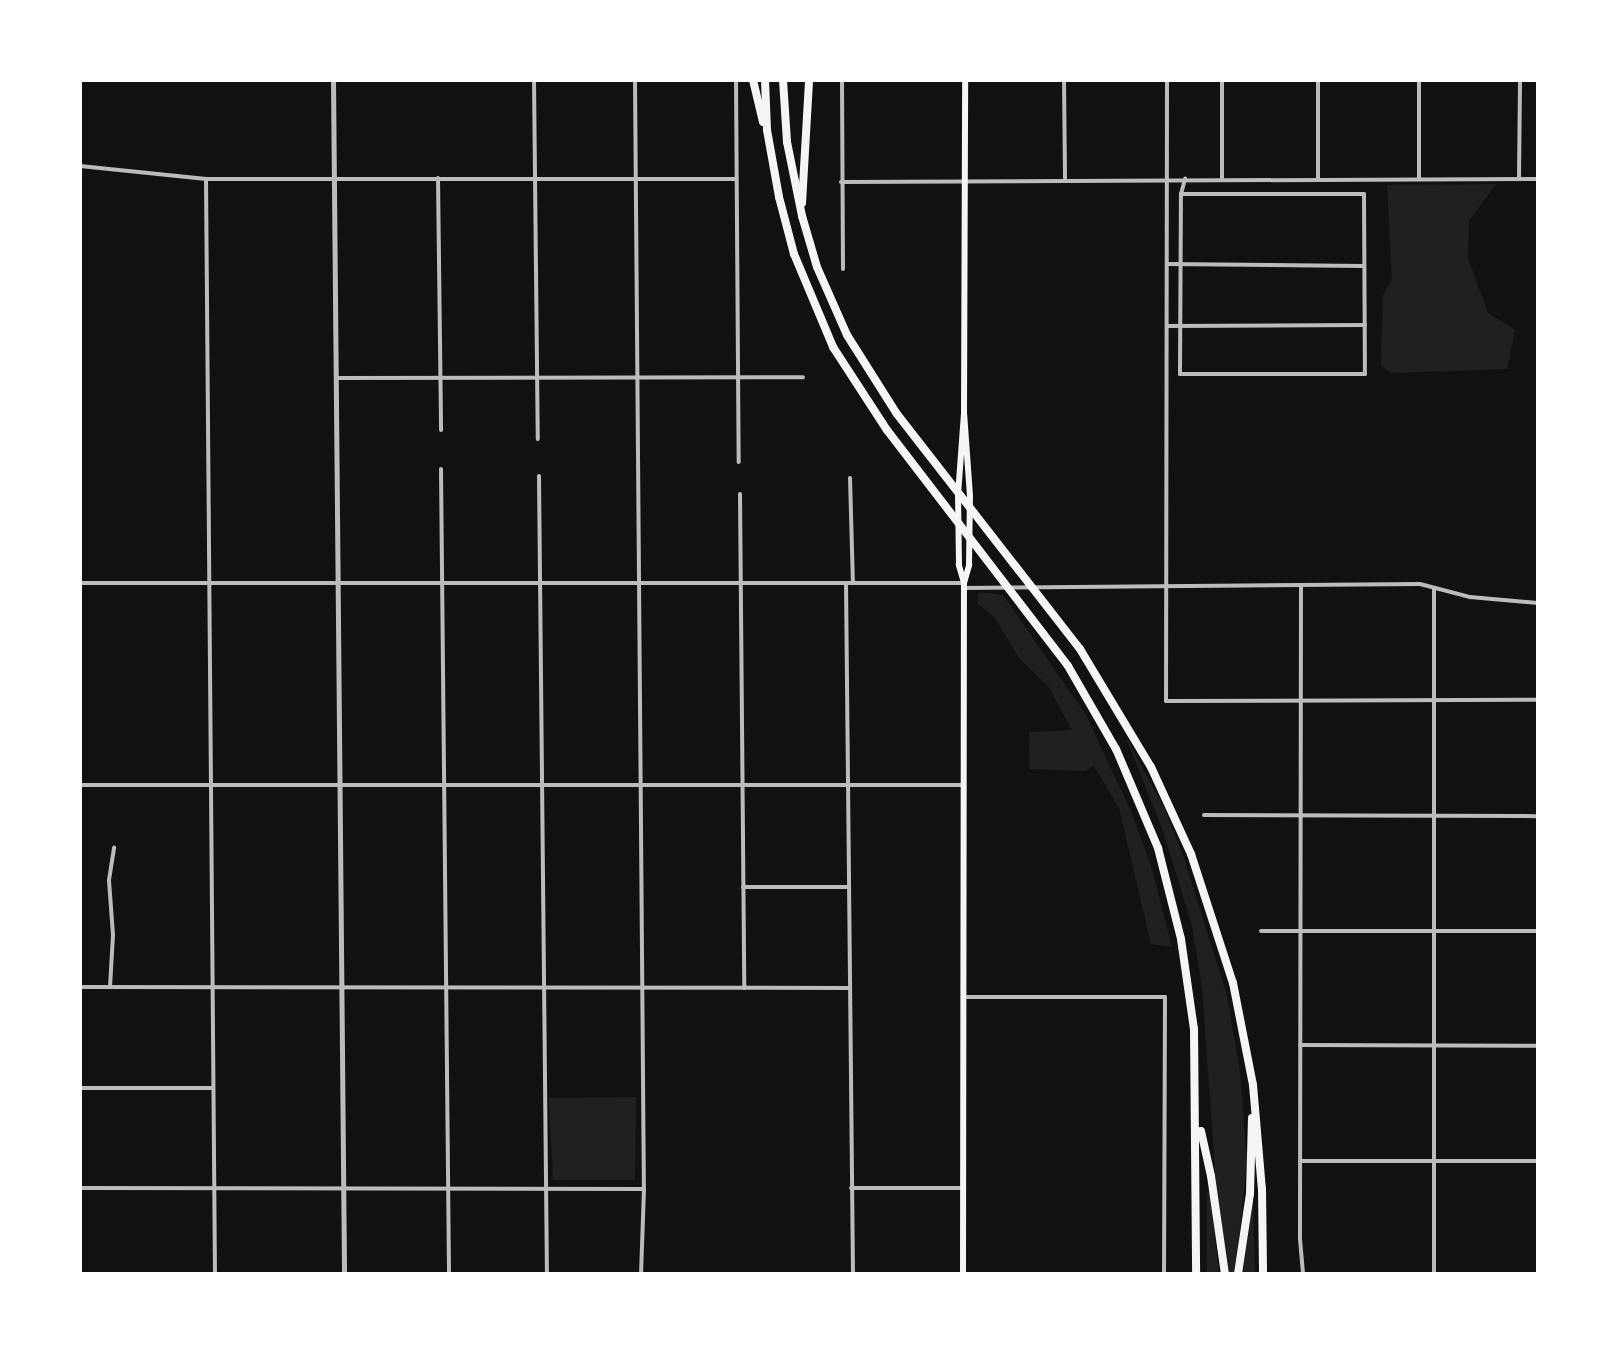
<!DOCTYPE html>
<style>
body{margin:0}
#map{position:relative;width:1618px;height:1354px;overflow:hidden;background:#111;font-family:Inter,sans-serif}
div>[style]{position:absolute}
.green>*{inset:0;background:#202020}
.minor>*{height:4px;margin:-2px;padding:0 2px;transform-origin:2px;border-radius:2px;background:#bcbcbc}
.tertiary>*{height:5px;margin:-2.5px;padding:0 2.5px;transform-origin:2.5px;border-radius:2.5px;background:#bcbcbc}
.secondary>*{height:6px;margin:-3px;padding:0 3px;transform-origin:3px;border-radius:3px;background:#f5f5f5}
.motorway>*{height:8px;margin:-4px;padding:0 4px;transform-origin:4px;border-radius:4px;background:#f5f5f5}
span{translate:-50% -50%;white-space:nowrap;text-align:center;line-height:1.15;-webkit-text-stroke:8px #fff;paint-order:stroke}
.frame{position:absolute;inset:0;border:82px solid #fff;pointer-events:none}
</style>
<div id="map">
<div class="green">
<i style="clip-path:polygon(1496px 184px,1469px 221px,1468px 258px,1488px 313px,1515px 330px,1507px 369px,1391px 373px,1381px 365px,1383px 295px,1392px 280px,1387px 185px)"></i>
<i style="clip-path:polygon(979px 592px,1003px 595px,1086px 715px,1130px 809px,1150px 862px,1172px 947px,1151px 944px,1119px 808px,1094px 766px,1085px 771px,1030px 769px,1029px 732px,1072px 730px,1048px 686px,1019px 658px,995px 618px,977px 603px)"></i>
<i style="clip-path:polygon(1125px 735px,1164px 808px,1184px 858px,1227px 996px,1240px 1071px,1247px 1162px,1235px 1274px,1228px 1274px,1216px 1183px,1202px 987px,1192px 926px,1163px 831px)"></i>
<i style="clip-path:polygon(636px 1097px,635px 1180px,553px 1180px,549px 1098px)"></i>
<i style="clip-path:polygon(1210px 1192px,1219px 1274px,1207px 1274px,1207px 1193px)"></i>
<i style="clip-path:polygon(1253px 1195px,1255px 1274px,1243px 1274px,1246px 1253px)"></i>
</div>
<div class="minor">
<i style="left:534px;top:80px;width:359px;rotate:89.4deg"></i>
<i style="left:635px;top:80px;width:1109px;rotate:89.54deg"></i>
<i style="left:644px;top:1189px;width:85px;rotate:92deg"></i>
<i style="left:736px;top:80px;width:382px;rotate:89.6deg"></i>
<i style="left:842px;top:80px;width:189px;rotate:89.7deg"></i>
<i style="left:1064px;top:80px;width:98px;rotate:89.4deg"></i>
<i style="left:1167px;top:80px;width:621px;rotate:90.09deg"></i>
<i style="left:1166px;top:701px;width:372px;rotate:-0.2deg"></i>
<i style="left:1419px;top:80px;width:99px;rotate:90deg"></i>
<i style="left:80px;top:166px;width:127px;rotate:5.9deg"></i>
<i style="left:206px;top:179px;width:530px"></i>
<i style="left:438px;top:178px;width:252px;rotate:89.3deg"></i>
<i style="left:1222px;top:178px;width:98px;rotate:-90deg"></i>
<i style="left:1318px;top:178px;width:98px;rotate:-90deg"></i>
<i style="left:1519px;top:178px;width:98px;rotate:-89.4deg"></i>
<i style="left:206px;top:179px;width:1095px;rotate:89.53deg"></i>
<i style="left:841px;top:182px;width:697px;rotate:-0.25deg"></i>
<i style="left:1181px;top:194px;width:183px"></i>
<i style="left:1364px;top:194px;width:180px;rotate:89.7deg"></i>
<i style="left:1365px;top:374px;width:185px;rotate:180deg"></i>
<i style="left:1180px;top:374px;width:180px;rotate:-89.7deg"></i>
<i style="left:1181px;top:194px;width:16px;rotate:-75deg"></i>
<i style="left:1167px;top:264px;width:197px;rotate:0.6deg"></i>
<i style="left:1167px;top:326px;width:198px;rotate:-0.3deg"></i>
<i style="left:336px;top:378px;width:467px;rotate:-0.1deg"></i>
<i style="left:441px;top:469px;width:805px;rotate:89.43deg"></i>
<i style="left:539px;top:476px;width:798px;rotate:89.43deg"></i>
<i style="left:850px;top:478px;width:105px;rotate:88.4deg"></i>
<i style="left:740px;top:494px;width:494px;rotate:89.5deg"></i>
<i style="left:80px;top:583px;width:884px"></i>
<i style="left:846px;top:583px;width:691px;rotate:89.42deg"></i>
<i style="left:1301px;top:585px;width:654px;rotate:90.09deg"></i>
<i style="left:1300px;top:1239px;width:35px;rotate:85deg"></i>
<i style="left:964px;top:588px;width:456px;rotate:-0.5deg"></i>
<i style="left:1420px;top:584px;width:52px;rotate:14.6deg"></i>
<i style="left:1470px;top:597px;width:68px;rotate:5deg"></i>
<i style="left:1434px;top:589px;width:685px;rotate:90deg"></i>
<i style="left:80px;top:785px;width:884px"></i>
<i style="left:1204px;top:815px;width:334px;rotate:0.2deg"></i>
<i style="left:743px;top:887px;width:106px"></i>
<i style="left:1261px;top:931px;width:277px"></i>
<i style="left:80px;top:987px;width:770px;rotate:0.07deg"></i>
<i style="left:110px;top:987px;width:52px;rotate:-86.7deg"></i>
<i style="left:113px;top:935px;width:55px;rotate:-94.2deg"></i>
<i style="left:109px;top:880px;width:33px;rotate:-81deg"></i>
<i style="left:964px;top:997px;width:201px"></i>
<i style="left:1165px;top:997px;width:277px;rotate:90.2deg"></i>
<i style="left:1300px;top:1045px;width:238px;rotate:0.2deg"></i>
<i style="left:80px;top:1088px;width:133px"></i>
<i style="left:1300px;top:1161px;width:238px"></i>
<i style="left:80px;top:1188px;width:564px;rotate:0.1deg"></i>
<i style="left:851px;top:1188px;width:113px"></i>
</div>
<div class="tertiary">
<i style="left:333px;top:80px;width:1194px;rotate:89.47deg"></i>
</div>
<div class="secondary">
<i style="left:964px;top:583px;width:19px;rotate:-106deg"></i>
<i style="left:959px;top:565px;width:70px;rotate:-90.8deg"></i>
<i style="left:958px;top:495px;width:82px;rotate:-85.8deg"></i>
<i style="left:964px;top:413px;width:333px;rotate:-89.8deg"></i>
<i style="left:963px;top:1274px;width:691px;rotate:-89.92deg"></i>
<i style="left:964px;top:583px;width:19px;rotate:-74deg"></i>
<i style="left:969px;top:565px;width:69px;rotate:-89.2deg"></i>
<i style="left:970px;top:496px;width:83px;rotate:-94.1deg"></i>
</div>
<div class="motorway">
<i style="left:753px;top:80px;width:43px;rotate:76.6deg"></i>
<i style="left:765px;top:80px;width:50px;rotate:87.7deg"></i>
<i style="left:767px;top:130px;width:68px;rotate:79.8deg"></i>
<i style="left:779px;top:197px;width:59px;rotate:75.3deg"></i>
<i style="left:794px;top:254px;width:101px;rotate:67.2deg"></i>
<i style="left:833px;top:347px;width:99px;rotate:57deg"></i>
<i style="left:887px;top:430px;width:297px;rotate:52.5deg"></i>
<i style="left:1068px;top:666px;width:96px;rotate:60deg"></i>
<i style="left:1116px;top:749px;width:108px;rotate:67deg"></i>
<i style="left:1158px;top:848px;width:94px;rotate:75.8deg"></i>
<i style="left:1181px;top:939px;width:91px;rotate:81.8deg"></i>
<i style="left:1194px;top:1029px;width:245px;rotate:89.5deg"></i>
<i style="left:783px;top:80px;width:62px;rotate:86.3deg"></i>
<i style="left:787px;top:142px;width:76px;rotate:78.5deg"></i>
<i style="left:802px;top:216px;width:53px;rotate:73.6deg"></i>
<i style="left:817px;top:267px;width:74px;rotate:66.2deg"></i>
<i style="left:847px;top:335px;width:93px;rotate:57.7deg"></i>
<i style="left:897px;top:414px;width:298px;rotate:52.1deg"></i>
<i style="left:1080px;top:649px;width:138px;rotate:59deg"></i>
<i style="left:1151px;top:767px;width:96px;rotate:65.3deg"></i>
<i style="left:1191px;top:854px;width:136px;rotate:72deg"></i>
<i style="left:1233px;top:983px;width:104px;rotate:78.9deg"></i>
<i style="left:1253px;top:1085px;width:104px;rotate:85.1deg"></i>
<i style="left:1262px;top:1189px;width:85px;rotate:89.3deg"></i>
<i style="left:802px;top:203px;width:123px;rotate:-86.7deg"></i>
<i style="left:1201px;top:1131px;width:46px;rotate:77.5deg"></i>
<i style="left:1211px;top:1176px;width:99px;rotate:81.9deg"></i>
<i style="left:1238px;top:1274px;width:81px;rotate:-81.5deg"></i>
<i style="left:1250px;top:1194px;width:76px;rotate:-88.5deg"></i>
</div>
<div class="frame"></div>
</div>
